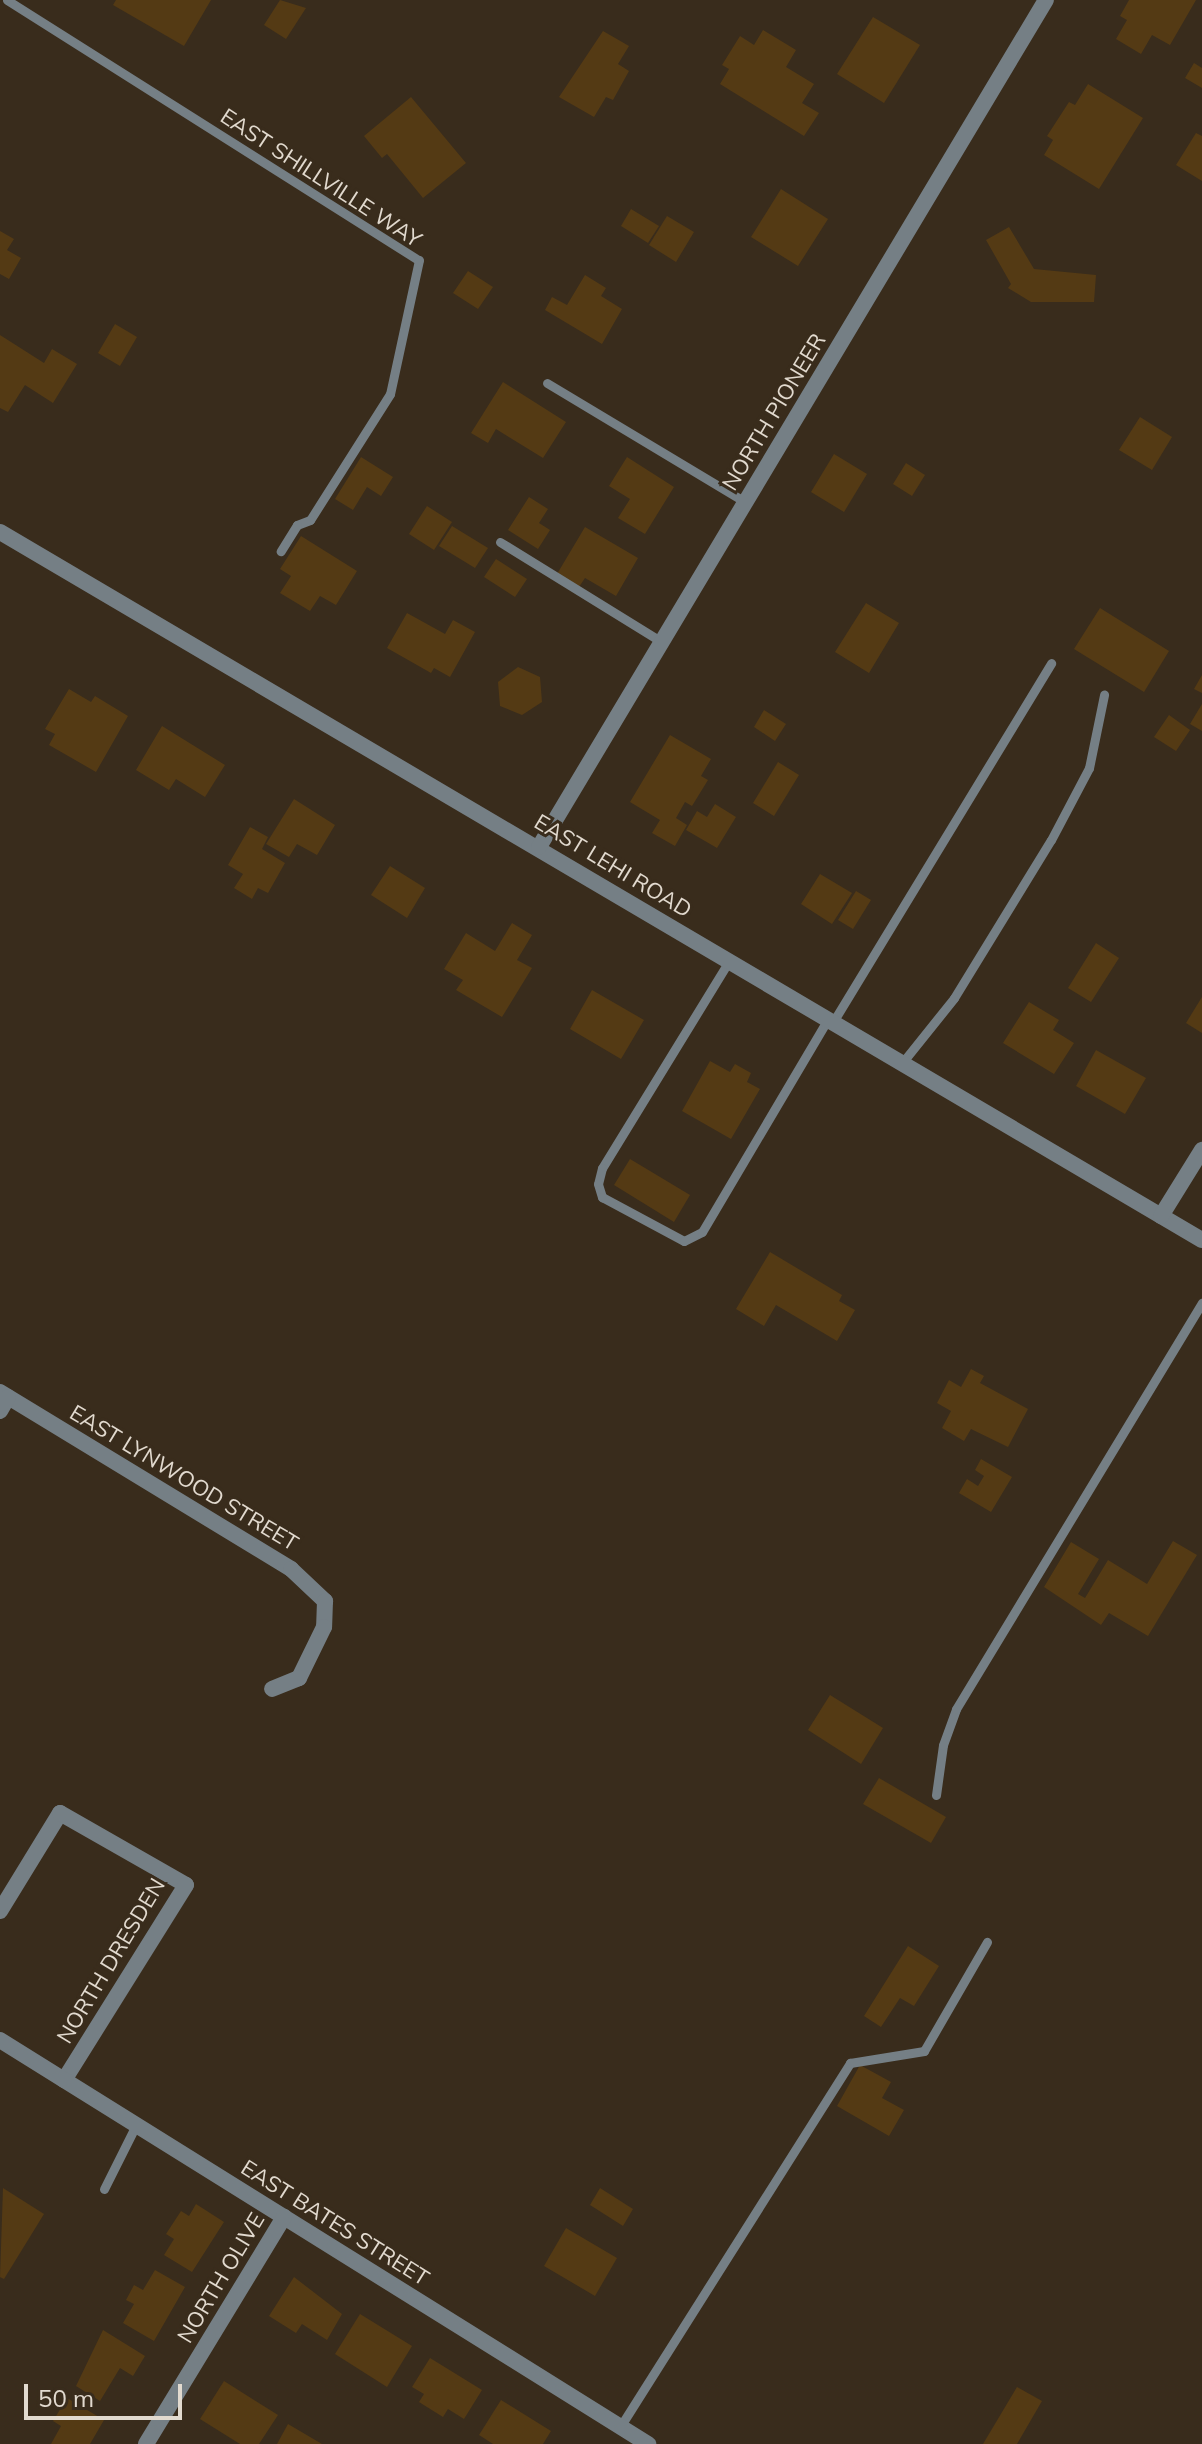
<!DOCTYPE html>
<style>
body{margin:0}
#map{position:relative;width:1202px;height:2444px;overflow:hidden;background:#392c1c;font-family:Mulish,sans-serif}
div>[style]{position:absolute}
.building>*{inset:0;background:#543a14}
.lane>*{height:9px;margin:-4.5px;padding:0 4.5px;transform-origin:4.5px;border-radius:4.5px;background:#757f85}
.street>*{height:16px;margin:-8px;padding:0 8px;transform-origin:8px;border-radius:8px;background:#757f85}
span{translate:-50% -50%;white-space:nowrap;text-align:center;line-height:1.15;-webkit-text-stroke:6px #392c1c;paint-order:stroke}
.street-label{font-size:22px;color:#e2dacf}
.scale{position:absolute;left:24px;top:2384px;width:158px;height:36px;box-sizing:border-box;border:4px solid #e2dacf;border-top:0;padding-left:10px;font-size:24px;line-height:28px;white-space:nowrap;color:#e2dacf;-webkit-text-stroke:6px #392c1c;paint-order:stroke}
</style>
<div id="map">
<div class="building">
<i style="clip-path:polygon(116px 0,211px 0,184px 46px,113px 5px)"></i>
<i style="clip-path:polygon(280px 0,306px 8px,286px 39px,264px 25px)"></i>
<i style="clip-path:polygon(1129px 0,1196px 0,1170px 45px,1152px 35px,1141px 54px,1116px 39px,1127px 20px,1120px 16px)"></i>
<i style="clip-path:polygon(873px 17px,920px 45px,884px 103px,837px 74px)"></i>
<i style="clip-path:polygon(763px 30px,796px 50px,786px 67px,814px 84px,802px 103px,819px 113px,804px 136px,720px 84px,729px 69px,722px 65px,740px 36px,754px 45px)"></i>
<i style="clip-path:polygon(603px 31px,629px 46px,618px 64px,629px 71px,613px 100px,606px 97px,594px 117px,559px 97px)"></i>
<i style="clip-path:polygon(1194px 63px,1202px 68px,1202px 88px,1185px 78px)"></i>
<i style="clip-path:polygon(1088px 84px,1143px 118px,1099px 189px,1044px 155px,1053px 140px,1047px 136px,1069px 102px,1075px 105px)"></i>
<i style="clip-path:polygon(411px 97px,466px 163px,423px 198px,387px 154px,382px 158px,364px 136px)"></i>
<i style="clip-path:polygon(1196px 133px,1202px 136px,1202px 181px,1176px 165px)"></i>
<i style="clip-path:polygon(781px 189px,828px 219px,798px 266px,751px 237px)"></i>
<i style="clip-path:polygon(631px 209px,659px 226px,648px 243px,621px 226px)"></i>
<i style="clip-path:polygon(667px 216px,694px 232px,676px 262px,649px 245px)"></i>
<i style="clip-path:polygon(1009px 227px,1034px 269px,1096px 275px,1094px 302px,1031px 302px,1008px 288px,1011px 284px,986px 240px)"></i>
<i style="clip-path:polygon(0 231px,14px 239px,7px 250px,21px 258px,9px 279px,0 274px)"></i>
<i style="clip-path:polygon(468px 271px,493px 287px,478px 309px,453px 293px)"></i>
<i style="clip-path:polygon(585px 275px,606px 288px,601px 296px,622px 309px,602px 344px,545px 310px,552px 297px,567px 305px)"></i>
<i style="clip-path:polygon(115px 324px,137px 337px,120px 366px,98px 353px)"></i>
<i style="clip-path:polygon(0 335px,44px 363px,52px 349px,77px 364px,53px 403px,25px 385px,8px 412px,0 408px)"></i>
<i style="clip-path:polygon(503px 382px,566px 422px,543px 458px,496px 429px,488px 443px,471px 433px)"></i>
<i style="clip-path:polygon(1140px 417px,1172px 437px,1152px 470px,1119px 450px)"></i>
<i style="clip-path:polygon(834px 454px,867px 474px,844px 512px,811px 492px)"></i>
<i style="clip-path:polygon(361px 457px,393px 477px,381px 496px,367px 487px,353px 510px,335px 499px)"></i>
<i style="clip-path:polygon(627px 457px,674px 487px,645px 534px,618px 518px,630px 499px,609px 486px)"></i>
<i style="clip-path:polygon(906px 463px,925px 475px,912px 496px,893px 484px)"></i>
<i style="clip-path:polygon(529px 497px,548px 509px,539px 523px,550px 530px,538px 549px,508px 530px)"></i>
<i style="clip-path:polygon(427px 506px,452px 522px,434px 550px,409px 534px)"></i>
<i style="clip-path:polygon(452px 526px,488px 548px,475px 568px,439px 546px)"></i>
<i style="clip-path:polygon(585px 527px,638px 558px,616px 596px,585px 578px,579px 587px,557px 574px)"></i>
<i style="clip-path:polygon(301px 536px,357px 571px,336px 605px,320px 596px,310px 611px,280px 593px,291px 576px,280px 569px)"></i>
<i style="clip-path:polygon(496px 559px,527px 579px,515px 597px,484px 577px)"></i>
<i style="clip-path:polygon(866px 603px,899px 623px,869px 673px,835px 652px)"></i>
<i style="clip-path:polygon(1100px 608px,1169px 651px,1144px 692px,1074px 649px)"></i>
<i style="clip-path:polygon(407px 613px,445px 634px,453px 620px,475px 632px,450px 677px,434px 668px,431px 673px,387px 648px)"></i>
<i style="clip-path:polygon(518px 667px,540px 677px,542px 702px,522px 715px,500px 706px,498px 682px)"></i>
<i style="clip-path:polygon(1202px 675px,1202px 693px,1194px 689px)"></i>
<i style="clip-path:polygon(69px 689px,91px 702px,95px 696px,128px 716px,96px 772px,49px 745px,55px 734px,45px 729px)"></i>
<i style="clip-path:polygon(1202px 704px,1202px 731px,1190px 724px)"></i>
<i style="clip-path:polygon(764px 710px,786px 724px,775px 741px,754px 727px)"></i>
<i style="clip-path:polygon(1169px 715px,1190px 730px,1176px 751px,1154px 737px)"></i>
<i style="clip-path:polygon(162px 726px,225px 765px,205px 797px,176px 779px,169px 790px,136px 770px)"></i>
<i style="clip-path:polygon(670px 735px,711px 759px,701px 776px,708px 780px,692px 806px,685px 802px,676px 818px,687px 825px,675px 846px,652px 833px,660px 820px,630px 802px)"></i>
<i style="clip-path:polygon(778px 762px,799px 775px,774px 816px,753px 803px)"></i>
<i style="clip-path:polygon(294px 799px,335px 825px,317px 855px,297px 844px,289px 857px,266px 844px)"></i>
<i style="clip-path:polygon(715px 804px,736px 817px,717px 848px,686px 830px,697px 811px,707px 817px)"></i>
<i style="clip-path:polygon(250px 827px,268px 837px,262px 849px,285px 863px,268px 893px,258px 888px,252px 899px,234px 888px,243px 874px,228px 865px)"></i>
<i style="clip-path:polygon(390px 866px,425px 888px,407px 918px,371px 895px)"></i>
<i style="clip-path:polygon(820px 874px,852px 893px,832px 924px,801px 904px)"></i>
<i style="clip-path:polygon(856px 891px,871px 900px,853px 929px,838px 920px)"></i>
<i style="clip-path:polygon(512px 923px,532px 935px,517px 960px,532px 968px,502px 1017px,456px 990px,463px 980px,444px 969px,466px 933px,495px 951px)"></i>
<i style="clip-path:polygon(1096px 943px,1119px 958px,1091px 1002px,1068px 988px)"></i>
<i style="clip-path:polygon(592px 990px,644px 1020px,621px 1059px,570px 1029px)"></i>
<i style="clip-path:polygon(1202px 997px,1202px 1033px,1186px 1023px)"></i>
<i style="clip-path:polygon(1029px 1002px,1059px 1020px,1053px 1030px,1074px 1043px,1054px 1074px,1003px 1043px)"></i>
<i style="clip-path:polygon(1096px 1050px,1146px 1078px,1125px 1114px,1076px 1086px)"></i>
<i style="clip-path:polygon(710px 1061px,730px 1072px,735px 1064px,751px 1073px,747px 1082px,760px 1089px,731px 1139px,682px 1111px)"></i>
<i style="clip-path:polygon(630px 1159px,690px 1195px,674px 1222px,614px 1185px)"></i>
<i style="clip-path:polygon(770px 1252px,842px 1295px,839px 1301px,855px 1310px,837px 1341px,776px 1305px,764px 1326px,736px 1309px)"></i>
<i style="clip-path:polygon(971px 1369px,984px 1376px,980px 1383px,1028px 1409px,1008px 1447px,971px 1429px,964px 1441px,942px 1428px,951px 1411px,937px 1403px,949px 1380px,961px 1387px)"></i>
<i style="clip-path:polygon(981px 1459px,1012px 1477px,991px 1512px,959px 1493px,967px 1479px,978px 1486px,984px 1476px,975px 1470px)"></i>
<i style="clip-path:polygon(1173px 1541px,1197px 1555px,1148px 1636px,1109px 1613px,1101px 1625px,1044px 1587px,1071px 1542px,1099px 1559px,1078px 1594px,1085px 1598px,1108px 1560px,1147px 1584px)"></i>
<i style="clip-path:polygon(830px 1695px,883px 1728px,861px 1764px,808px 1730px)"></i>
<i style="clip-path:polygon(879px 1778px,946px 1817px,931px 1843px,863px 1804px)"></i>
<i style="clip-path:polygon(908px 1946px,939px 1966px,914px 2006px,900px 1998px,881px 2027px,864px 2016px)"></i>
<i style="clip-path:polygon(860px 2065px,891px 2082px,882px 2098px,904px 2110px,889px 2136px,837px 2106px)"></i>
<i style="clip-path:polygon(3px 2188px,44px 2214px,4px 2279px,0 2277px)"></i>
<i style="clip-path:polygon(600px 2188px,633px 2209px,623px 2226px,590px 2205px)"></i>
<i style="clip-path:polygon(196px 2204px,224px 2222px,192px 2272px,164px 2255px,174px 2239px,166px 2234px,181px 2211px,189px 2216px)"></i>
<i style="clip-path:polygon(566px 2228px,617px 2258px,595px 2296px,544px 2266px)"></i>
<i style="clip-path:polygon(155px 2270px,185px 2287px,154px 2341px,123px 2323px,134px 2304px,126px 2300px,134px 2285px,143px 2290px)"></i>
<i style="clip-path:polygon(294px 2277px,342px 2314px,327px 2340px,302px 2324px,296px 2333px,269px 2316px)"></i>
<i style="clip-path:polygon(360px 2314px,412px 2346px,387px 2387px,335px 2354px)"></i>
<i style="clip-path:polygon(103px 2330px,145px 2356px,133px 2376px,120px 2368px,100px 2401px,76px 2386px)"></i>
<i style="clip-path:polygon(430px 2358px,482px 2390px,464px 2419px,448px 2409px,443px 2417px,419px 2402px,424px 2394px,412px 2387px)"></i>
<i style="clip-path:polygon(224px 2381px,278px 2415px,259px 2444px,240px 2444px,200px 2419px)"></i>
<i style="clip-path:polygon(1017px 2387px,1042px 2401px,1017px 2444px,983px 2444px)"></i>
<i style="clip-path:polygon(67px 2398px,104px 2420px,90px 2444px,51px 2444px,61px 2426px,53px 2421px)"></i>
<i style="clip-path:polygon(501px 2400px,551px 2431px,543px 2444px,493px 2444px,479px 2435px)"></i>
<i style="clip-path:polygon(288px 2424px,322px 2444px,277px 2444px)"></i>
</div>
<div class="lane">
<i style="left:7px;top:0;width:487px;rotate:32.3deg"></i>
<i style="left:419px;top:260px;width:137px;rotate:102.2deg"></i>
<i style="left:390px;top:394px;width:149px;rotate:122.4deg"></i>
<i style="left:310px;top:520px;width:14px;rotate:159deg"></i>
<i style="left:297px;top:525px;width:31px;rotate:122deg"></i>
<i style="left:547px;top:383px;width:231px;rotate:31deg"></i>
<i style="left:500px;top:542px;width:190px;rotate:31.7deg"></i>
<i style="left:729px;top:961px;width:243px;rotate:121.5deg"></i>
<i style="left:602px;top:1168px;width:16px;rotate:104deg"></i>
<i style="left:598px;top:1184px;width:14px;rotate:73deg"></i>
<i style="left:602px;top:1197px;width:93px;rotate:28.2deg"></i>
<i style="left:684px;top:1241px;width:20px;rotate:-27deg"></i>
<i style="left:702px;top:1232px;width:247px;rotate:-59.4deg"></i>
<i style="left:833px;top:1022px;width:420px;rotate:-58.7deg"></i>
<i style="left:902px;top:1063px;width:83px;rotate:-51.3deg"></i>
<i style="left:954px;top:998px;width:185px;rotate:-58.5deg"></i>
<i style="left:1051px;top:840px;width:81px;rotate:-62.2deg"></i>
<i style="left:1089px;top:768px;width:75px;rotate:-78.4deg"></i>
<i style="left:936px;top:1795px;width:50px;rotate:-82deg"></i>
<i style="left:943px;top:1745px;width:38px;rotate:-70deg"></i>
<i style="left:956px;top:1709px;width:475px;rotate:-58.8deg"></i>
<i style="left:104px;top:2189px;width:72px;rotate:-63.4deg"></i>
<i style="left:620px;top:2427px;width:431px;rotate:-57.7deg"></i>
<i style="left:850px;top:2063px;width:75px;rotate:-9.2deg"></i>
<i style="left:924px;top:2051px;width:126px;rotate:-60deg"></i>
</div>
<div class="street">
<i style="left:0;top:532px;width:1395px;rotate:30.5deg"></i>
<i style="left:539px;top:847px;width:987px;rotate:-59.1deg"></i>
<i style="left:1161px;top:1216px;width:78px;rotate:-58.2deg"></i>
<i style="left:0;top:1392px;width:341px;rotate:31.3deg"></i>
<i style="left:291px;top:1569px;width:47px;rotate:43.3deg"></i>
<i style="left:325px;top:1601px;width:26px;rotate:92deg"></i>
<i style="left:324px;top:1627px;width:57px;rotate:116.1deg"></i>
<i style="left:299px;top:1678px;width:29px;rotate:158deg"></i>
<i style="left:0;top:1411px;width:16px;rotate:-60deg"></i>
<i style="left:0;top:1911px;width:115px;rotate:-58.5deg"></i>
<i style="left:60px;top:1813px;width:145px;rotate:29.7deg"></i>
<i style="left:186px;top:1885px;width:230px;rotate:122deg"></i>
<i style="left:0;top:2040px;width:764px;rotate:31.94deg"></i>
<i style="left:146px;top:2444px;width:266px;rotate:-58.7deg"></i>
</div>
<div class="street-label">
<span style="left:321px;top:178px;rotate:33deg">EAST SHILLVILLE WAY</span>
<span style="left:774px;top:412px;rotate:-59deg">NORTH PIONEER</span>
<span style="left:613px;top:866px;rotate:31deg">EAST LEHI ROAD</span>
<span style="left:184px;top:1478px;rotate:31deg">EAST LYNWOOD STREET</span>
<span style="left:111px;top:1961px;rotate:-59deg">NORTH DRESDEN</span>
<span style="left:335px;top:2223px;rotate:32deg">EAST BATES STREET</span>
<span style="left:221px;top:2278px;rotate:-59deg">NORTH OLIVE</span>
</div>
<div class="scale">50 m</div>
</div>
